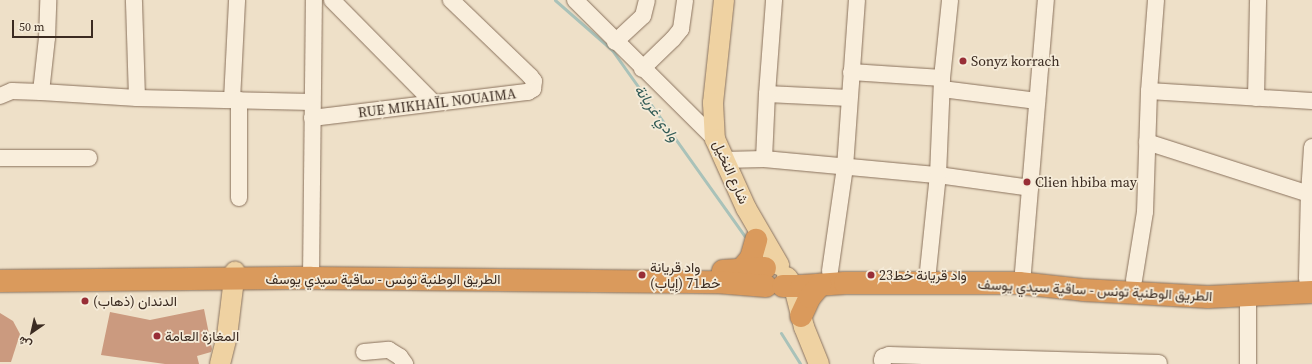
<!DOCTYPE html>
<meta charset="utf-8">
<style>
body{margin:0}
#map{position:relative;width:1312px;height:364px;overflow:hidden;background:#eee0c8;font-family:"Source Serif 4",Vazirmatn,serif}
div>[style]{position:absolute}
.stream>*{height:3px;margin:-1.5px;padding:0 1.5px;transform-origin:1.5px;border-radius:1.5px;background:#a9c2b9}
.building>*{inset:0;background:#cb9a7f}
.roads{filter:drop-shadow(0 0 1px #8a725d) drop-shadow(0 0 1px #8a725d)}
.minor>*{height:16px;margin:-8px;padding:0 8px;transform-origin:8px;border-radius:8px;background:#f9eedc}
.major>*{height:20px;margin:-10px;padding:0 10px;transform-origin:10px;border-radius:10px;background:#efd2a2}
.highway>*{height:22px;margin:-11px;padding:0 11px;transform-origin:11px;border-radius:11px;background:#da9a5c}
.dots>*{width:11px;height:11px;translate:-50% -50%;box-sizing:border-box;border:2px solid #f5ebd8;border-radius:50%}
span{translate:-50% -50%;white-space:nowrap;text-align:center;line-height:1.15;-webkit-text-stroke:3.5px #f5ebd8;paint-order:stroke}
.poi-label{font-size:14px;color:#3b2b21}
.left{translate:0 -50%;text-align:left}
.street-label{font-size:14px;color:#3b2b21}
.water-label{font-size:15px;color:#305a55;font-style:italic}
.north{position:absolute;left:12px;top:312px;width:40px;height:40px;-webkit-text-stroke:3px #f5ebd8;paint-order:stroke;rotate:214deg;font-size:11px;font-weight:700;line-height:16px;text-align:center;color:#3b2b21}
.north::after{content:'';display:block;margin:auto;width:14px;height:18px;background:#3b2b21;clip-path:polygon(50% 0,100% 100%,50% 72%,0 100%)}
.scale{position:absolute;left:12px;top:20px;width:81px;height:18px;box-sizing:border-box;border:2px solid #3b2b21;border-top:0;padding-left:5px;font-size:12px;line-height:14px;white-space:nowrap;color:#3b2b21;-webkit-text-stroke:3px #f5ebd8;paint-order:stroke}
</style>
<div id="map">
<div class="stream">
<i style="left:555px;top:0;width:76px;rotate:41.3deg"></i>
<i style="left:612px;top:50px;width:231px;rotate:54.5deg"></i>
<i style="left:781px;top:333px;width:36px;rotate:58deg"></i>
</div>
<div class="building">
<i style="clip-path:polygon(204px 309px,212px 349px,211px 352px,197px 356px,199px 364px,165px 364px,101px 355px,110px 312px,150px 320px)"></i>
<i style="clip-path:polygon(0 313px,13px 321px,20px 334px,11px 362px,0 362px)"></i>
</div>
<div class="roads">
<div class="minor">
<i style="left:332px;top:0;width:144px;rotate:45.3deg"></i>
<i style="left:575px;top:0;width:197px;rotate:44.8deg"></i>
<i style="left:615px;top:42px;width:38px;rotate:-43deg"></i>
<i style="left:643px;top:16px;width:16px;rotate:-76deg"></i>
<i style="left:642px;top:69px;width:43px;rotate:-44.1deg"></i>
<i style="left:673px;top:39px;width:13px;rotate:-51deg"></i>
<i style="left:681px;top:29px;width:29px;rotate:-82deg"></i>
<i style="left:851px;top:72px;width:91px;rotate:3.8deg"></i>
<i style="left:942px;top:89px;width:96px;rotate:7.2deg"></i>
<i style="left:1149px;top:91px;width:163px;rotate:3.5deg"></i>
<i style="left:41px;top:92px;width:54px;rotate:-83.7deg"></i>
<i style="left:47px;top:38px;width:38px;rotate:-88deg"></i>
<i style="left:767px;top:94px;width:82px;rotate:2.8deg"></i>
<i style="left:0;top:96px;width:13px;rotate:-23deg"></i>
<i style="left:12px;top:91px;width:29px;rotate:2deg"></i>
<i style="left:41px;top:92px;width:96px;rotate:3.6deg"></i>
<i style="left:137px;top:98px;width:98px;rotate:-91.8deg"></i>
<i style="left:137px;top:98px;width:175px;rotate:1.3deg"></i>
<i style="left:1256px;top:98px;width:98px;rotate:-88.8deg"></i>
<i style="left:232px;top:100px;width:100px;rotate:-87.1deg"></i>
<i style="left:312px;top:118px;width:218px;rotate:-6.9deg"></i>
<i style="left:528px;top:92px;width:6px;rotate:-31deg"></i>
<i style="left:533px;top:89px;width:8px;rotate:-83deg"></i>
<i style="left:534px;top:81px;width:6px;rotate:-129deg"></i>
<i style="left:530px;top:76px;width:110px;rotate:-136.1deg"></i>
<i style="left:1147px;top:142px;width:170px;rotate:17.8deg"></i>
<i style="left:0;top:158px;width:89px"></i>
<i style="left:764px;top:159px;width:65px;rotate:-87.4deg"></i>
<i style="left:767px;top:94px;width:94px;rotate:-85.7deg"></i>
<i style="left:723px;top:160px;width:41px;rotate:-1.4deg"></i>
<i style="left:764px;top:159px;width:175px;rotate:5.3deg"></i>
<i style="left:938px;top:175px;width:93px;rotate:8deg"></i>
<i style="left:239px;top:198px;width:98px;rotate:-90deg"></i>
<i style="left:830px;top:271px;width:105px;rotate:-81.8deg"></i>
<i style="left:845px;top:167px;width:167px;rotate:-85.9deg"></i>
<i style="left:928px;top:271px;width:97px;rotate:-84.1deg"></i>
<i style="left:938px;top:175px;width:97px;rotate:-87.6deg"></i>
<i style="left:942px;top:78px;width:78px;rotate:-84.1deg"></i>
<i style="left:1023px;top:272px;width:273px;rotate:-85.2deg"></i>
<i style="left:311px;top:278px;width:278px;rotate:-89.4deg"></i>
<i style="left:1307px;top:279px;width:85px;rotate:-88.7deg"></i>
<i style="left:1309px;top:194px;width:47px;rotate:-86.3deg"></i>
<i style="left:1134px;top:280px;width:69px;rotate:-80.8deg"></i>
<i style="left:1145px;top:212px;width:121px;rotate:-88.1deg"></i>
<i style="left:1149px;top:91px;width:91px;rotate:-85.6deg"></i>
<i style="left:1248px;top:297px;width:67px;rotate:90deg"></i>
<i style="left:364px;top:352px;width:25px;rotate:-5deg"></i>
<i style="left:389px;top:350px;width:13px;rotate:32deg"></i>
<i style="left:400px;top:357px;width:9px;rotate:54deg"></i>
<i style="left:883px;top:364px;width:4px;rotate:-104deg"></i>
<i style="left:882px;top:360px;width:3px;rotate:-72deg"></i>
<i style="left:883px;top:357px;width:6px;rotate:-18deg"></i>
<i style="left:889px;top:355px;width:270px;rotate:1.7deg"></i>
</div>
<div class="major">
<i style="left:724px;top:0;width:104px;rotate:96.1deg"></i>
<i style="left:713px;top:103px;width:36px;rotate:87deg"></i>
<i style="left:715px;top:139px;width:76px;rotate:65.8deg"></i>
<i style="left:746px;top:208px;width:66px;rotate:59.9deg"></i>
<i style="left:787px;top:277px;width:12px;rotate:55deg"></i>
<i style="left:794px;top:287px;width:41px;rotate:76deg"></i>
<i style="left:804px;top:327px;width:40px;rotate:68deg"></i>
<i style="left:220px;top:364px;width:29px;rotate:-76deg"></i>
<i style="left:227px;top:336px;width:65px;rotate:-83deg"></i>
</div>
<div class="highway">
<i style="left:741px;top:270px;width:16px;rotate:-50deg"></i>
<i style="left:751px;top:258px;width:19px;rotate:-74deg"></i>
<i style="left:723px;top:271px;width:42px;rotate:-4.1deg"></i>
<i style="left:0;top:281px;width:311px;rotate:-0.6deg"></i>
<i style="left:311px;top:278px;width:405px;rotate:0.6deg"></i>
<i style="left:716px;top:282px;width:50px;rotate:4.6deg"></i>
<i style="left:783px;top:286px;width:19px"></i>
<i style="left:802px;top:286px;width:43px;rotate:-4deg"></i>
<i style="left:845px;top:283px;width:174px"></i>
<i style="left:1019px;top:283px;width:64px;rotate:6.2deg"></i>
<i style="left:1083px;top:290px;width:125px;rotate:3.2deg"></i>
<i style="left:1208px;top:297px;width:104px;rotate:-2.8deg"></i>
<i style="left:801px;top:316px;width:21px;rotate:-65deg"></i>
<i style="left:810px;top:297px;width:16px;rotate:-50deg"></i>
</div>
</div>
<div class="dots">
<i style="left:963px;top:61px;background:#982e36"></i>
<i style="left:1027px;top:182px;background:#982e36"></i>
<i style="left:642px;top:275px;background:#982e36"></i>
<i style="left:871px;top:275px;background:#982e36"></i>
<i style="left:85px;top:301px;background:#982e36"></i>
<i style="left:157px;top:336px;background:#982e36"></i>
</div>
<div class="poi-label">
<span class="left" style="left:971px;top:61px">Sonyz korrach</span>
<span class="left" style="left:1035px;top:182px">Clien hbiba may</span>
<span class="left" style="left:650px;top:275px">واد قريانة<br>خط71 (إياب)</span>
<span class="left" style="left:879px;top:275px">واد قريانة خط23</span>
<span class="left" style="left:93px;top:301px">الدندان (ذهاب)</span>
<span class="left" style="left:165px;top:336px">المغازة العامة</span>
</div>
<div class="street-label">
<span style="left:437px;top:103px;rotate:-7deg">RUE MIKHAÏL NOUAIMA</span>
<span style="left:731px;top:172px;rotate:66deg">شارع النخيل</span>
<span style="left:383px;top:279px">الطريق الوطنية تونس - ساقية سيدي يوسف</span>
<span style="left:1095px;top:290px;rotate:3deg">الطريق الوطنية تونس - ساقية سيدي يوسف</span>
</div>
<div class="water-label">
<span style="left:657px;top:113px;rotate:55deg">وادي غريانة</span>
</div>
<div class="north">ش</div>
<div class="scale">50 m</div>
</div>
